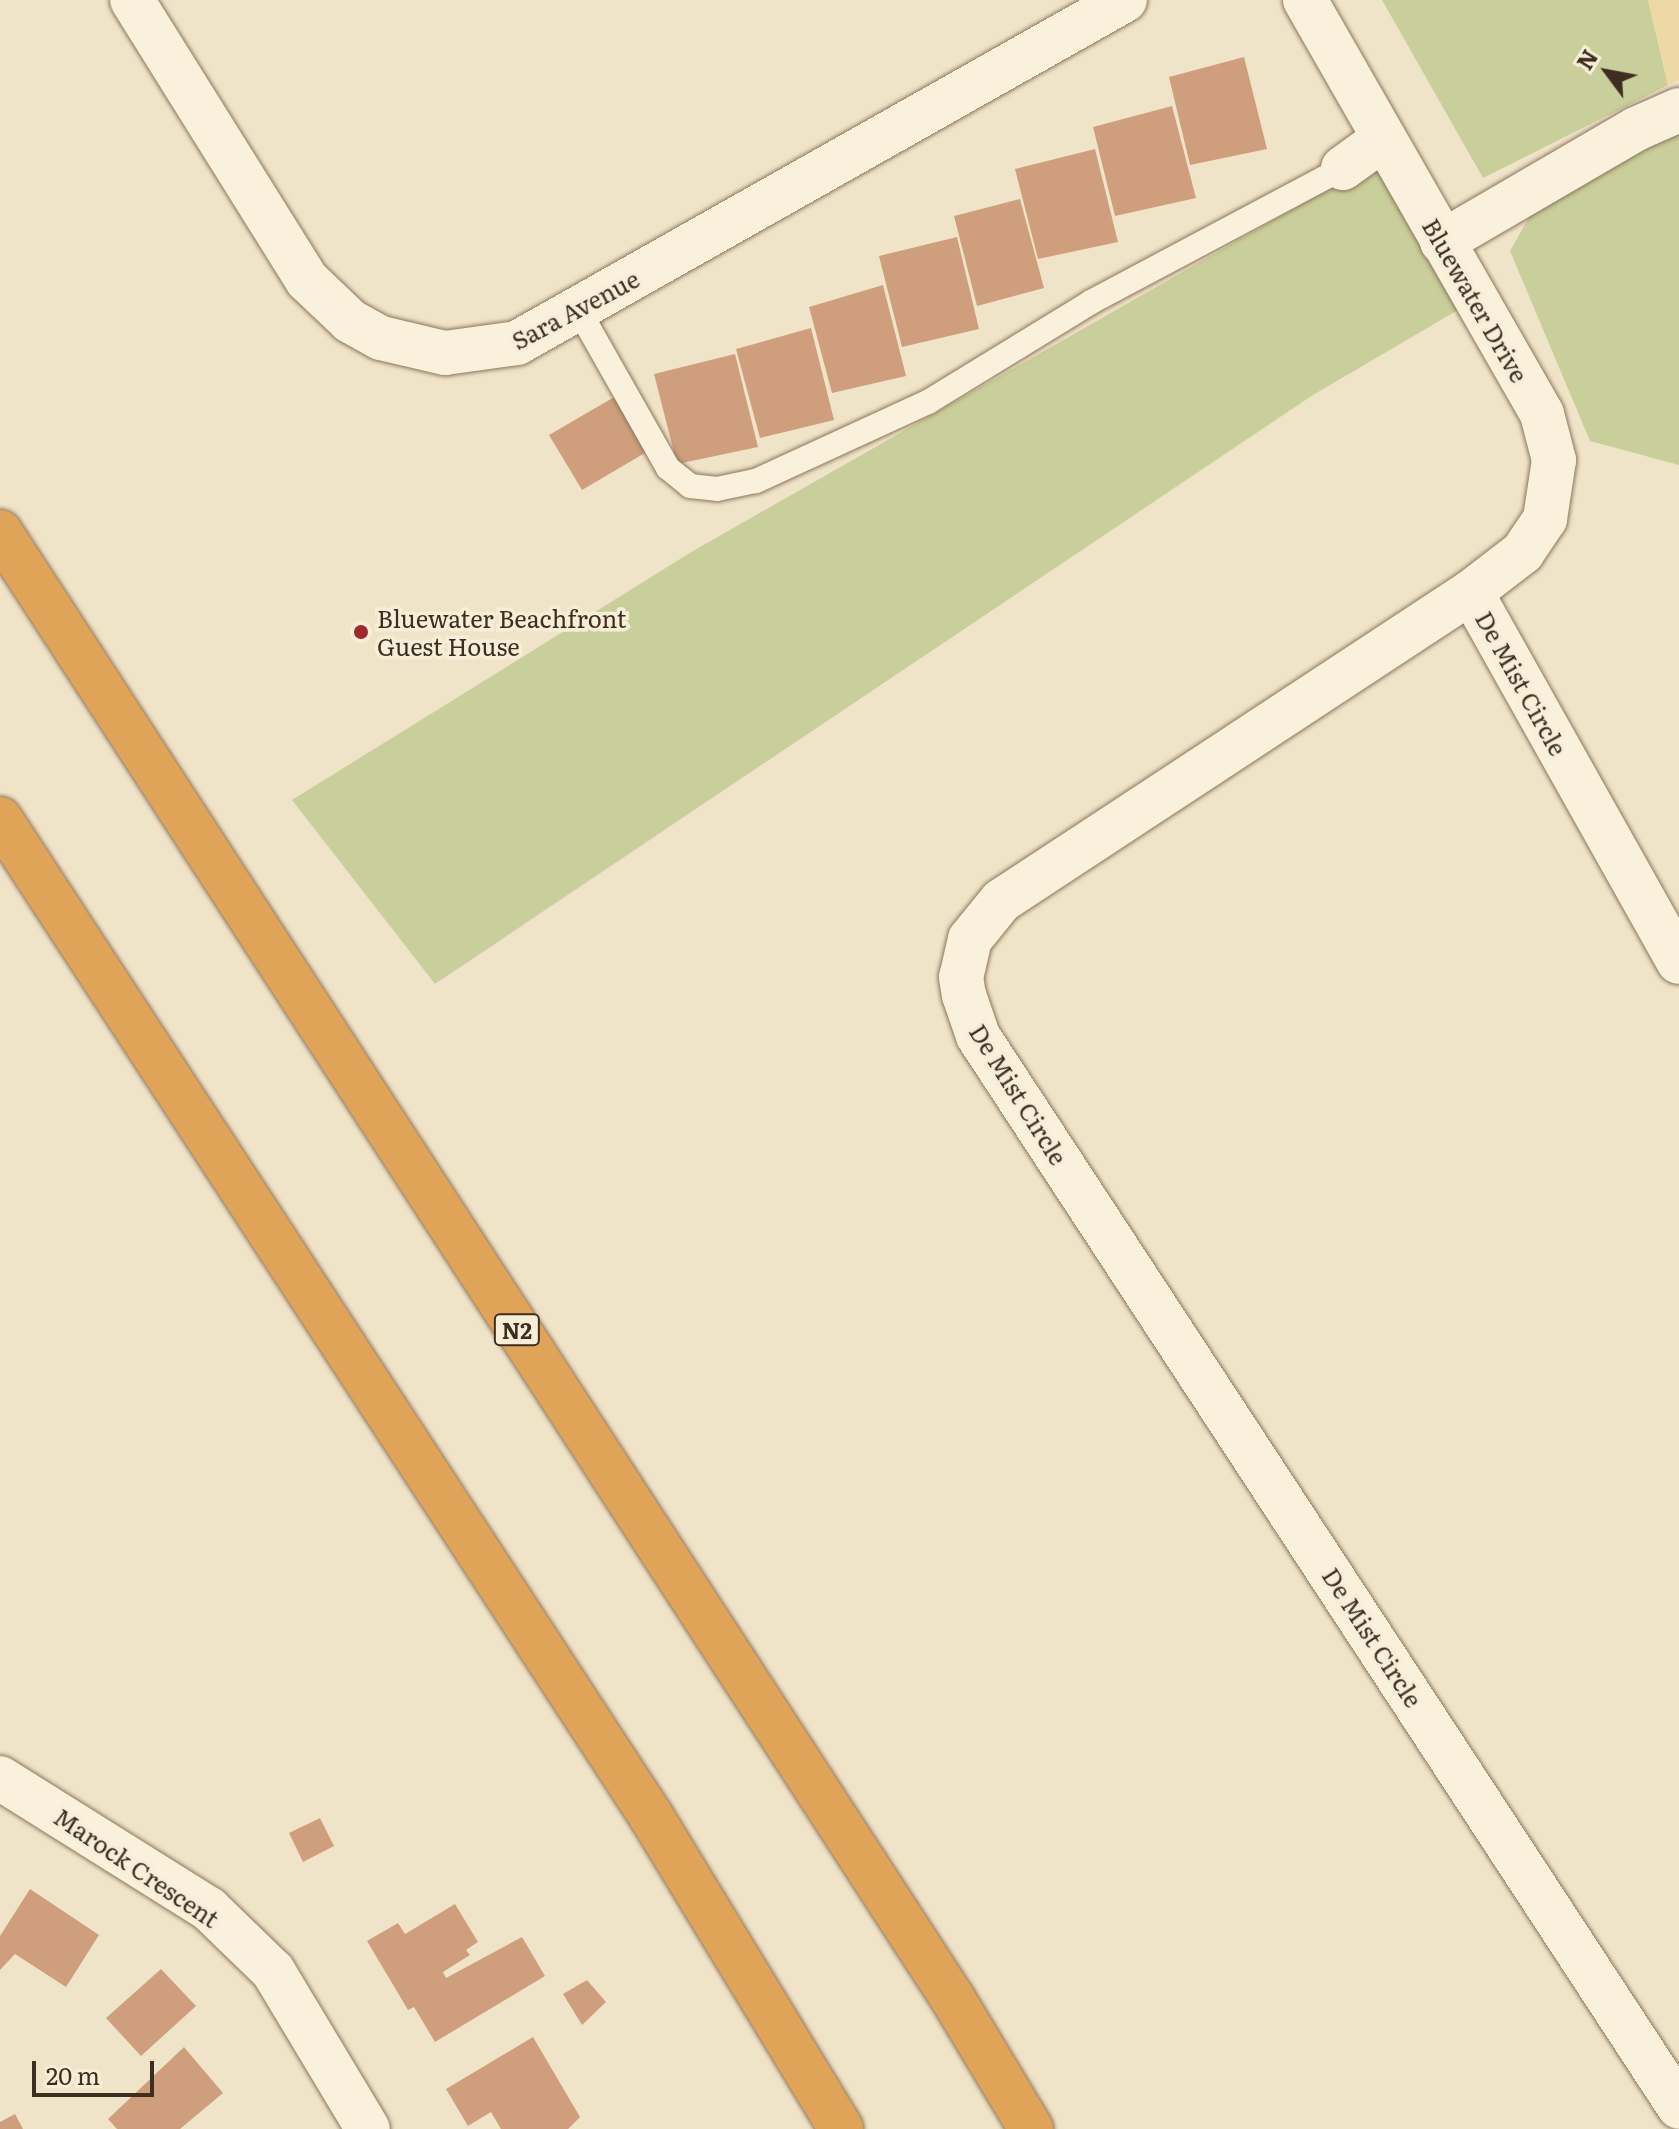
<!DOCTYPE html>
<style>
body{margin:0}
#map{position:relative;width:1679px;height:2129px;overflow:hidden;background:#f0e4c8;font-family:Literata,serif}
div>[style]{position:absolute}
.green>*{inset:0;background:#c9cf9b}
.sand>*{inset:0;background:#ecd9a5}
.building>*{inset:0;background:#cf9f7d}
.roads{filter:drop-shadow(0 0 2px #8d765c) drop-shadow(0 0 2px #8d765c)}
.service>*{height:24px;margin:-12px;padding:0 12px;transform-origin:12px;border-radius:12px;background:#faf1dc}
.minor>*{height:44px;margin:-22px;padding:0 22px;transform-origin:22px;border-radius:22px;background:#faf1dc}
.motorway>*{height:44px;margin:-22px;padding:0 22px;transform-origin:22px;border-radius:22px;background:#e0a458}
.dots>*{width:22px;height:22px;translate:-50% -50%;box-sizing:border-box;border:4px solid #f7eed8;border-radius:50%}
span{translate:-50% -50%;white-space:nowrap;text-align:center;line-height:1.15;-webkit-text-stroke:7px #f7eed8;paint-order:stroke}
.shield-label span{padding:2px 6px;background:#f7eed8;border:2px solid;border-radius:6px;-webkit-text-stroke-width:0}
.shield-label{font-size:22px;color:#3d2e20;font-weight:700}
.street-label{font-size:24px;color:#3d2e20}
.poi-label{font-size:24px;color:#3d2e20}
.left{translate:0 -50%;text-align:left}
.north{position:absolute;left:1567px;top:32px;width:80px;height:80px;-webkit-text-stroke:6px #f7eed8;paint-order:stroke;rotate:302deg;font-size:22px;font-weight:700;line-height:32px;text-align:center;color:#3d2e20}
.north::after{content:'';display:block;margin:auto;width:28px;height:36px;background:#3d2e20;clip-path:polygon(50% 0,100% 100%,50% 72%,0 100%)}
.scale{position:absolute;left:32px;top:2061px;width:122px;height:36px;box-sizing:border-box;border:4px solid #3d2e20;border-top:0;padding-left:10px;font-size:24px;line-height:28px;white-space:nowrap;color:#3d2e20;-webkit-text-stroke:6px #f7eed8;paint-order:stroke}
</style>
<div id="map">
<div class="green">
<i style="clip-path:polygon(1382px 0,1648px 0,1668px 85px,1483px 178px)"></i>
<i style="clip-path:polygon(1679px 114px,1679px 465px,1590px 441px,1510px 251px,1532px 212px)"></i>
<i style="clip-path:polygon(1379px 160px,1458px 310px,1313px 395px,435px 984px,292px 800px,693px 551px)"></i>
</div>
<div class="sand">
<i style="clip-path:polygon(1648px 0,1679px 0,1679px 80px,1668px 85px)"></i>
</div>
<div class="building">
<i style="clip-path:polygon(1244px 57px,1267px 149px,1190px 165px,1169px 77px)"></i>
<i style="clip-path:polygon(1172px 106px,1196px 198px,1115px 216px,1093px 127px)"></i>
<i style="clip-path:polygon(1095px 149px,1118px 242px,1038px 259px,1015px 169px)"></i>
<i style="clip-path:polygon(1020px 199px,1044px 288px,977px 306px,954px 216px)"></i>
<i style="clip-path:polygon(957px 237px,979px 329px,902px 347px,879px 256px)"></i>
<i style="clip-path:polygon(883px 285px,906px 376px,832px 393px,809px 307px)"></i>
<i style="clip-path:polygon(811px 328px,834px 420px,760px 438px,736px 349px)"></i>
<i style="clip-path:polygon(735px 354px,758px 447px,677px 464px,654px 374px)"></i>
<i style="clip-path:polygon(616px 396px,650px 450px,582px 490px,549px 435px)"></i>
<i style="clip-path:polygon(320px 1818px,334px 1846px,303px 1862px,289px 1833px)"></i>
<i style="clip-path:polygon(30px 1889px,99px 1935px,66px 1987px,15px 1954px,0 1970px,0 1936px)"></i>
<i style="clip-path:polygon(455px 1904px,478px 1942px,466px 1950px,470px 1955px,443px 1972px,446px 1978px,522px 1937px,545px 1976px,435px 2042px,414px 2007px,408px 2010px,367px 1941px,398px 1923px,405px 1934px)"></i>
<i style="clip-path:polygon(161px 1969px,196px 2006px,141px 2056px,106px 2018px)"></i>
<i style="clip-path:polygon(587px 1980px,606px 2002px,582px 2025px,563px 1994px)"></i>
<i style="clip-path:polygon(533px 2037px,580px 2117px,568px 2129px,501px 2129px,491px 2112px,468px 2126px,446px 2089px)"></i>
<i style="clip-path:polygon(184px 2047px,223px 2093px,180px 2129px,117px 2129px,108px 2119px)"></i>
<i style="clip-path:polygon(15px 2114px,23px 2129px,0 2129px,0 2122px)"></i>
</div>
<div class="roads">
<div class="service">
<i style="left:578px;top:309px;width:183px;rotate:60.5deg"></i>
<i style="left:668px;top:468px;width:28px;rotate:39deg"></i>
<i style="left:690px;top:486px;width:27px;rotate:6deg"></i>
<i style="left:717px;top:489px;width:40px;rotate:-12deg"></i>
<i style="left:756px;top:481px;width:189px;rotate:-24.7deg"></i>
<i style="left:928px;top:402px;width:191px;rotate:-31.5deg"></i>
<i style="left:1091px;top:302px;width:285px;rotate:-28deg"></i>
</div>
<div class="minor">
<i style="left:132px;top:0;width:330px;rotate:58deg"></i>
<i style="left:307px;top:280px;width:59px;rotate:43.6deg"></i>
<i style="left:350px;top:321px;width:35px;rotate:29deg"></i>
<i style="left:381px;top:338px;width:66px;rotate:13.2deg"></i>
<i style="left:445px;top:353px;width:73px;rotate:-7.9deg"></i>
<i style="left:517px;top:343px;width:698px;rotate:-29.43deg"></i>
<i style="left:1305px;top:0;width:477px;rotate:60.2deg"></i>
<i style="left:1542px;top:414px;width:48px;rotate:75.4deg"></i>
<i style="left:1554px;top:460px;width:60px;rotate:98.7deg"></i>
<i style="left:1545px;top:519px;width:40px;rotate:124deg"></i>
<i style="left:1523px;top:552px;width:66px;rotate:142.4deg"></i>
<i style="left:1471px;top:592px;width:562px;rotate:146.68deg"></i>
<i style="left:1001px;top:901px;width:49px;rotate:129.2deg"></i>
<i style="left:970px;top:939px;width:39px;rotate:103deg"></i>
<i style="left:961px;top:977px;width:18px;rotate:81deg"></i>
<i style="left:964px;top:995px;width:43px;rotate:71.1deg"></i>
<i style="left:978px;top:1036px;width:1280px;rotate:56.79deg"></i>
<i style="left:1343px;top:168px;width:49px;rotate:-35.9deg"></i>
<i style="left:1442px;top:242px;width:225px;rotate:-30.2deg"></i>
<i style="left:1636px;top:129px;width:47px;rotate:-23.8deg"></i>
<i style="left:1471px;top:592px;width:424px;rotate:60.7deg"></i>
<i style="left:0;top:1778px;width:247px;rotate:32.1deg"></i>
<i style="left:209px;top:1909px;width:89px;rotate:44.1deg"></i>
<i style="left:273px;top:1971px;width:184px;rotate:59deg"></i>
</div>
<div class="motorway">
<i style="left:0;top:532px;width:1749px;rotate:56.99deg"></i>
<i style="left:953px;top:1999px;width:152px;rotate:59deg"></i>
<i style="left:0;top:819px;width:1191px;rotate:56.86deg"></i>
<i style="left:651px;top:1816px;width:366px;rotate:58.7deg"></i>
</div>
</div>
<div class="dots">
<i style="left:361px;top:632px;background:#9e2a2b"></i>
</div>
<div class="shield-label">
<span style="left:517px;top:1330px">N2</span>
</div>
<div class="street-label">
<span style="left:1476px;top:300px;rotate:60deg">Bluewater Drive</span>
<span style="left:575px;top:309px;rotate:-28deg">Sara Avenue</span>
<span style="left:1522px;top:683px;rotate:61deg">De Mist Circle</span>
<span style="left:1019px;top:1094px;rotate:58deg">De Mist Circle</span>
<span style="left:1373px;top:1637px;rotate:57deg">De Mist Circle</span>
<span style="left:137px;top:1867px;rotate:34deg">Marock Crescent</span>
</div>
<div class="poi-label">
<span class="left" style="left:377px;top:632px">Bluewater Beachfront<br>Guest House</span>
</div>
<div class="north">N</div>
<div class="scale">20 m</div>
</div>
